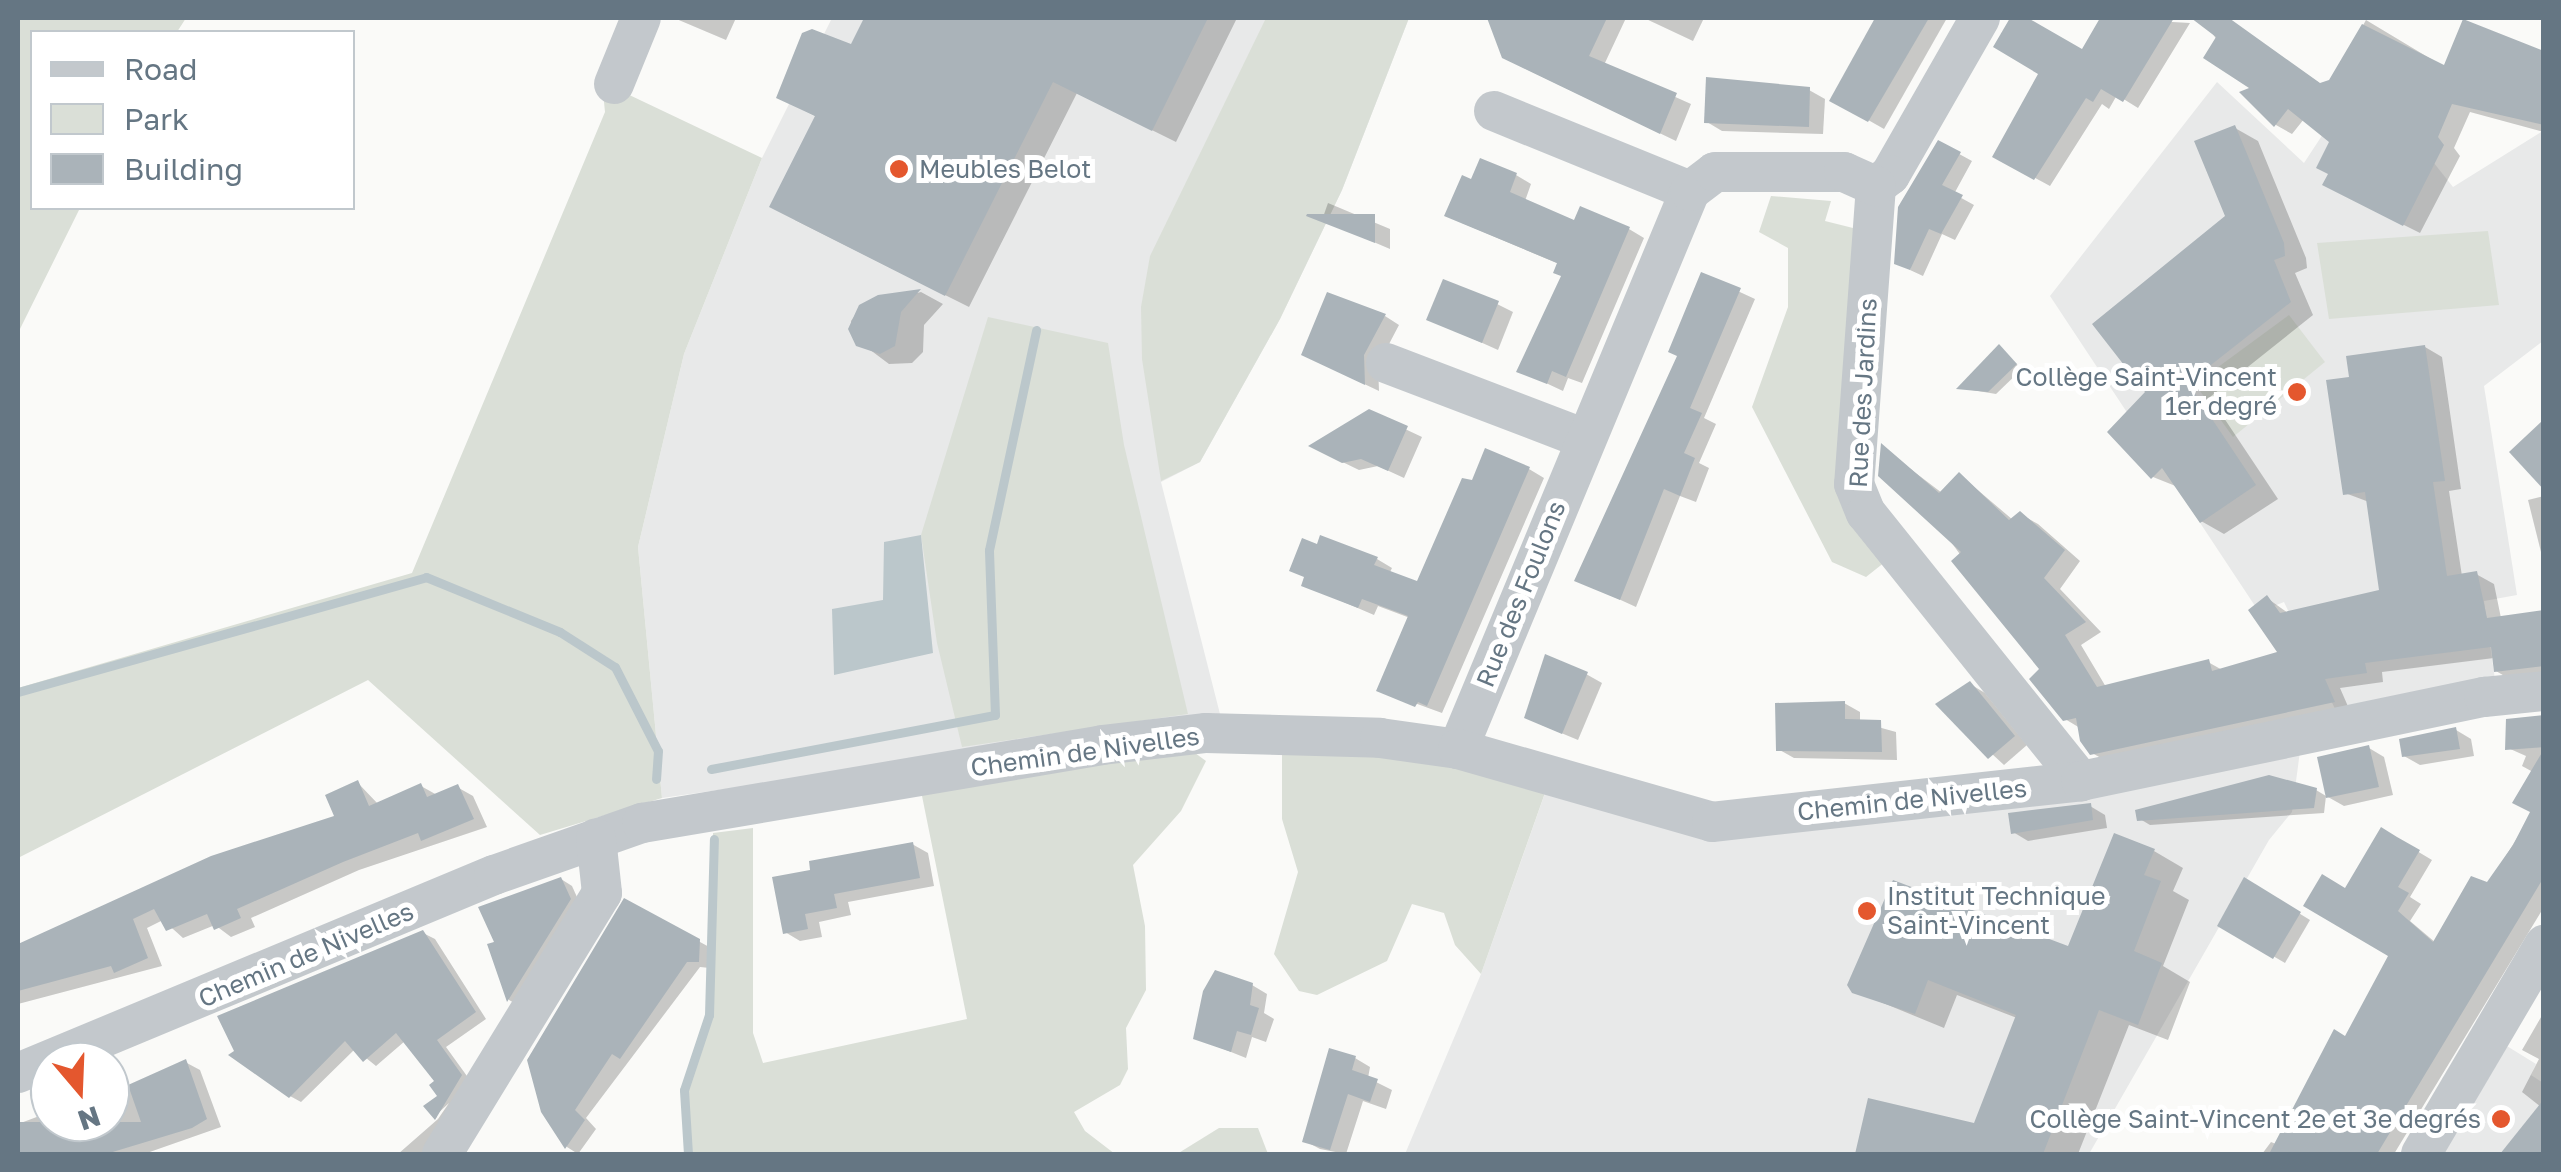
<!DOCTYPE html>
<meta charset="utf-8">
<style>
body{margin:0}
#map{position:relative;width:2561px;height:1172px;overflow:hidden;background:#fafaf8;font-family:"Golos Text",sans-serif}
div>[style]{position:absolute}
.built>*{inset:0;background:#e8e9e9}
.green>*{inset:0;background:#dadfd7}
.water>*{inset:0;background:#bbc7cb}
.shadow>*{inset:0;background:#0003}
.stream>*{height:9px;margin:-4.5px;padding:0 4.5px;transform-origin:4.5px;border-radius:4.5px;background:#bbc7cb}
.building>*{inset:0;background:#aab3b9}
.minor>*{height:40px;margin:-20px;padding:0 20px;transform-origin:20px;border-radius:20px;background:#c3c8cc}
.dots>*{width:28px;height:28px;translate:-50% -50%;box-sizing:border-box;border:5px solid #fff;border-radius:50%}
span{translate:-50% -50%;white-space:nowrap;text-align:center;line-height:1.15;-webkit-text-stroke:10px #fff;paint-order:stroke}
.poi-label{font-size:25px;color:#657683}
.left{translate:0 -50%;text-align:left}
.right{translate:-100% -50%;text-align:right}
.street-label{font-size:25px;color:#657683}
.frame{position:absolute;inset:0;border:20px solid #657683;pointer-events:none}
.legend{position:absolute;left:30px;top:30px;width:325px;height:180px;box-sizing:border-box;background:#fff;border:2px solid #c1c8cd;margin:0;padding:12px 18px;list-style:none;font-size:30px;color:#657683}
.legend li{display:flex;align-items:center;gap:20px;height:50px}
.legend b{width:50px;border:2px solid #c1c8cd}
.north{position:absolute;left:30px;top:1042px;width:100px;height:100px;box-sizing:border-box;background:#fff;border:2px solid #c1c8cd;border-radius:50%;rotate:161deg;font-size:28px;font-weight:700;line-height:40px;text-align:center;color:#657683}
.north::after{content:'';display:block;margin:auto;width:35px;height:45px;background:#e4572e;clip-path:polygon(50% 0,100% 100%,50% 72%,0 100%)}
</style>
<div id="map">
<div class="built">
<i style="clip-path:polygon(832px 18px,1409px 18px,1342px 190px,1280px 319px,1200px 462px,1161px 482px,1221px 718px,662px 798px,638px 547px,684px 354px,762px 158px)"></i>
<i style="clip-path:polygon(2217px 82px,2304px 163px,2344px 102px,2403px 124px,2453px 187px,2543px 131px,2543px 341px,2484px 386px,2517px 595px,2484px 601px,2495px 680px,2337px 713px,2284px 602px,2259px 612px,2050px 296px)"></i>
<i style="clip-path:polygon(2300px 751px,2292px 812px,2269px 840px,2089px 1154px,1405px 1154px,1481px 974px,1555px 765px,1712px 811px)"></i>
<i style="clip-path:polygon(2502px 1043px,2536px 1064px,2531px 1075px,2543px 1083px,2543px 1154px,2437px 1154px)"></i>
</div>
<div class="green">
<i style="clip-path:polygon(18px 18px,186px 18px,177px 32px,32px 32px,32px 208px,80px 208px,18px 333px)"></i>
<i style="clip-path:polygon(1266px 18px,1409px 18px,1342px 190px,1280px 319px,1200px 462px,1161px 481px,1142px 359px,1141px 307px,1150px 256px)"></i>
<i style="clip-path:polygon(602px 82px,762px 158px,684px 354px,638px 547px,662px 798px,540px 835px,368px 680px,18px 858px,18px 688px,412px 573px,605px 112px)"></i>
<i style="clip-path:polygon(1771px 196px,1831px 201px,1825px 221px,1857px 229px,1844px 474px,1890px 558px,1866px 577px,1832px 562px,1752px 407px,1788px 307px,1788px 248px,1759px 232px)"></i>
<i style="clip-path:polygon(2488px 231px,2499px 305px,2329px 319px,2317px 243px)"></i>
<i style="clip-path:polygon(2289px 315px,2325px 362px,2233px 437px,2195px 384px)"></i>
<i style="clip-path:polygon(988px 317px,1108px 343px,1124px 445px,1188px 714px,962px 747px,937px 643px,921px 535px)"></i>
<i style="clip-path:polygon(1282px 747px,1389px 752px,1546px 790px,1481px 974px,1455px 945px,1444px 913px,1412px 904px,1387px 961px,1317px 995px,1299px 991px,1274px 954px,1298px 872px,1282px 819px)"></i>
<i style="clip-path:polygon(1166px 752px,1195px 753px,1206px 761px,1181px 811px,1133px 865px,1145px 926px,1146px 990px,1126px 1028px,1128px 1069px,1120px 1085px,1074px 1112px,1085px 1131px,1115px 1154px,688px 1154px,684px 1096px,709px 1015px,713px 833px,753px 828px,753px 1033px,763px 1063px,967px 1019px,921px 791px)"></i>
<i style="clip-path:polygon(1219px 1128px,1258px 1128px,1268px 1154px,1177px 1154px)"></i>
</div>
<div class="water">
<i style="clip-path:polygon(921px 535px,933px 653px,834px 675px,832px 609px,883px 600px,884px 542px)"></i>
</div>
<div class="shadow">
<i style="clip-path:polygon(674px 18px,736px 18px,726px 40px)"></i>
<i style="clip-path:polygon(867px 18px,1237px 18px,1176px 142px,1077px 93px,969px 307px,795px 220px,817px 117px,779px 97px,852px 47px)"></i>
<i style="clip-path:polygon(1510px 18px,1626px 18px,1604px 65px,1691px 104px,1676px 141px,1520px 66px,1492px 23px)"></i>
<i style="clip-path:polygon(1644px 18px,1704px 18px,1693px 41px)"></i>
<i style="clip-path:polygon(1879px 18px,1947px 18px,1884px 129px,1833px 100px)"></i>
<i style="clip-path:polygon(2014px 18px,2083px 52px,2103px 18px,2190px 23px,2138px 108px,2117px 95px,2109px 109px,2102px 104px,2050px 186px,1995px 156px,2041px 73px,2001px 49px)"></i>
<i style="clip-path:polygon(2214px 18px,2234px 23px,2322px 85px,2331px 82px,2366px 20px,2446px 68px,2544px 53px,2544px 132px,2470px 112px,2454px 148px,2460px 156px,2420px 233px,2342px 194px,2331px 174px,2332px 141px,2304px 119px,2292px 134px,2276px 125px,2208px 27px)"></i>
<i style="clip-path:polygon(1809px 90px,1825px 99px,1823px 134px,1722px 131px,1707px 122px)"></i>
<i style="clip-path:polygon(2235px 128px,2258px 141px,2306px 258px,2307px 268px,2295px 273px,2313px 315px,2210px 397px,2278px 499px,2224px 534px,2201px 521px,2178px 487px,2153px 477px,2148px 392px,2228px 217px)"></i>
<i style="clip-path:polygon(1939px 143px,1972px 161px,1954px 194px,1974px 205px,1955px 240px,1942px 234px,1923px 276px,1910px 270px)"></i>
<i style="clip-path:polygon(1516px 175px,1531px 184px,1525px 201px,1576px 223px,1629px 229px,1644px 238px,1582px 383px,1568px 378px,1563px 391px,1520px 371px,1563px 276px,1559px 264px,1462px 223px,1473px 182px)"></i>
<i style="clip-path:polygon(1328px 203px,1390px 229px,1390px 249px,1322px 220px)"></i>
<i style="clip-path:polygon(1703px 275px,1755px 299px,1704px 418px,1716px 424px,1699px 463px,1709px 468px,1696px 502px,1680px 496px,1636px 607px,1577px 580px,1680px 356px)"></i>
<i style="clip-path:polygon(921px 292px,943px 304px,924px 325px,923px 352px,912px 363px,889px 364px,853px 337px,851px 321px,861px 307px)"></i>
<i style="clip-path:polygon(1497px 304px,1513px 312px,1498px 350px,1429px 319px)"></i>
<i style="clip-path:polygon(1385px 316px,1399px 325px,1378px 365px,1379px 391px,1320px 363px)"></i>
<i style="clip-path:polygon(2425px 347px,2442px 357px,2461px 489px,2449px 491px,2462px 576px,2476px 574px,2494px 584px,2501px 618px,2544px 612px,2544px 676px,2513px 681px,2496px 671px,2494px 658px,2382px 672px,2383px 682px,2340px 688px,2350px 711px,2110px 763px,2092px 753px,2080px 728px,2065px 719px,2043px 669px,1883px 448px,1942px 493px,1960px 475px,2013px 520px,2020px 514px,2038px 524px,2080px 561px,2060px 589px,2101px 632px,2081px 645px,2106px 687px,2208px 662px,2224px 671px,2281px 654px,2267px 598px,2288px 613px,2382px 592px,2369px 502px,2345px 493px,2351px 379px)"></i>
<i style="clip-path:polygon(1999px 348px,2022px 369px,1996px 394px,1960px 388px)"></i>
<i style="clip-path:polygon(1369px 412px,1422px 437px,1404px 478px,1378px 466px,1359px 470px,1326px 454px)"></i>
<i style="clip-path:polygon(1529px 469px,1544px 478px,1442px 713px,1379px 690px,1410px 618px,1378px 606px,1374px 615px,1304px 585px,1377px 559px,1392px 568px,1389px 574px,1418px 585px,1474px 483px)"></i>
<i style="clip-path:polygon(2544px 496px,2544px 564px,2528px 500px)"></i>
<i style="clip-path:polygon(1586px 674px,1602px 683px,1578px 740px,1542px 725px)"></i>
<i style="clip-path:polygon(1970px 684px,1985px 693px,2027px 745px,2004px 765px,1938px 704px)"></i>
<i style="clip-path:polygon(1844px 703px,1860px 712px,1860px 722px,1896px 732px,1897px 760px,1794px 758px,1778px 749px)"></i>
<i style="clip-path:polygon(2544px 717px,2544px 907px,2394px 1154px,2262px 1154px,2271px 1142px,2276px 1144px,2347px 1039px,2392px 955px,2346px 891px,2395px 838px,2432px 860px,2410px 897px,2421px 904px,2410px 921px,2436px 943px,2488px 885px,2533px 812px,2533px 772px,2522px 766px,2526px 756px,2508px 748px)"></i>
<i style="clip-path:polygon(2456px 730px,2471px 739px,2474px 756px,2420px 765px,2404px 756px)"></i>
<i style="clip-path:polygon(2369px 748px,2384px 757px,2393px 795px,2344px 806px,2328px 797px)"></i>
<i style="clip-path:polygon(358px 783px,378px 804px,421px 786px,437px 795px,457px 787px,473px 796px,487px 827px,359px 870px,251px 918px,255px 927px,231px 937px,215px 925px,183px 938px,163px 920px,147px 928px,162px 966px,18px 1004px,18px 945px,212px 859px,338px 817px)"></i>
<i style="clip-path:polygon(2316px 790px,2326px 796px,2324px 813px,2150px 825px,2140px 819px)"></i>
<i style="clip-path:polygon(2090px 806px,2105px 815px,2107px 828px,2028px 841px,2013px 832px)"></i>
<i style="clip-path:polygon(912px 844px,928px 853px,934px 886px,848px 902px,851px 915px,819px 922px,822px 937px,800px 941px,785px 932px,813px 872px)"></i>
<i style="clip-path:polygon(2154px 851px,2183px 868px,2173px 891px,2189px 900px,2163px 966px,2190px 982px,2168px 1040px,2129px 1025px,2078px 1154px,1858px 1154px,1870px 1101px,1976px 1126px,2017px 1018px,1957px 995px,1944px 1028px,1854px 991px,2070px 949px)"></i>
<i style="clip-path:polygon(561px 879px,572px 886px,581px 906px,520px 1006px,509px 1000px,490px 946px)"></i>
<i style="clip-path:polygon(2245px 880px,2310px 920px,2285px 963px,2220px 925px)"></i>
<i style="clip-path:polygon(625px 901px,711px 948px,710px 968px,700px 967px,586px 1118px,596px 1129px,578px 1154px,567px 1147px,530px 1060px)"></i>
<i style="clip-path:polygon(evenodd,423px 933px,435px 939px,486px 1019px,446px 1047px,472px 1083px,432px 1154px,398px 1154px,438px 1119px,427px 1106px,440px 1096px,438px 1082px,405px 1041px,376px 1066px,355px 1049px,301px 1102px,290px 1096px,423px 933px,449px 1103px,438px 1119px,435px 1116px,449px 1103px)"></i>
<i style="clip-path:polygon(1252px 985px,1267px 994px,1264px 1013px,1274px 1019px,1266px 1042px,1252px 1037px,1246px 1058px,1196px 1038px)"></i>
<i style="clip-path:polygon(2544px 1012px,2544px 1154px,2503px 1154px,2541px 1107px,2522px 1092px,2539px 1059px,2522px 1050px)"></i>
<i style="clip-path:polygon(1355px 1058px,1370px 1067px,1368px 1078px,1392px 1090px,1386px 1109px,1363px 1101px,1346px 1154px,1320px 1149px,1305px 1141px)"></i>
<i style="clip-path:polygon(185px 1062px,200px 1070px,221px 1127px,144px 1154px,18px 1154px,18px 1124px,50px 1112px,50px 1122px,110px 1122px,110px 1095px)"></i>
</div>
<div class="stream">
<i style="left:18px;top:692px;width:424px;rotate:-15.7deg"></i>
<i style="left:426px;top:577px;width:145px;rotate:22.3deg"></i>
<i style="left:560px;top:632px;width:65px;rotate:32.5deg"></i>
<i style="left:615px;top:667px;width:94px;rotate:62.9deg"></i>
<i style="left:658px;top:751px;width:28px;rotate:94deg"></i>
<i style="left:711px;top:769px;width:289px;rotate:-10.8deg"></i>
<i style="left:995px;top:715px;width:165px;rotate:-92.1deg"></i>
<i style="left:989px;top:550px;width:225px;rotate:-77.9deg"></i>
<i style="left:688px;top:1154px;width:64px;rotate:-93.6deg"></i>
<i style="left:684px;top:1090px;width:79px;rotate:-71.6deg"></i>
<i style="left:709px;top:1015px;width:176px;rotate:-88.4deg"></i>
</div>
<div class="building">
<i style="clip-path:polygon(864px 18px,1208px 18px,1152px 131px,1053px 82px,945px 296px,769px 207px,815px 116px,776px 98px,802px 33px,812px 29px,851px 44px)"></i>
<i style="clip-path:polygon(1487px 18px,1607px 18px,1589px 56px,1677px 93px,1660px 134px,1502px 58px)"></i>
<i style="clip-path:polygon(1875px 18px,1929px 18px,1868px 122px,1829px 101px)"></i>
<i style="clip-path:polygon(2010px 18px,2028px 18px,2082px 49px,2100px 18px,2174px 18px,2123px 102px,2101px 89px,2093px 102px,2086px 98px,2034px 180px,1992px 157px,2038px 74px,1993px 47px)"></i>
<i style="clip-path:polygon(2191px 18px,2229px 18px,2320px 83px,2329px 80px,2362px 24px,2444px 65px,2463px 19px,2544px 51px,2544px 125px,2452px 104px,2438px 137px,2444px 145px,2403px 226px,2322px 185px,2328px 174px,2316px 168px,2329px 142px,2288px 109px,2274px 127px,2239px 92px,2249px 88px,2203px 58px,2216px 37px)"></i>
<i style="clip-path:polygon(1706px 77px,1810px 87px,1809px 127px,1704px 123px)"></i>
<i style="clip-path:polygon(2235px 125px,2284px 243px,2285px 256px,2274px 260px,2291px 302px,2188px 383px,2256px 485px,2200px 523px,2162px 468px,2151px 479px,2107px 432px,2145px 392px,2092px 324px,2225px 216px,2194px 141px)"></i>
<i style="clip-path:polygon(1938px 140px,1961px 152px,1942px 185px,1963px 195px,1941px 234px,1929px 229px,1910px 270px,1894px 264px,1898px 207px)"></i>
<i style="clip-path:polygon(1480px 158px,1517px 173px,1510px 192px,1574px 220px,1580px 206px,1630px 227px,1566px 377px,1552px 371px,1547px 384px,1516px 372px,1561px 276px,1553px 273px,1557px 263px,1444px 216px,1462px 175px,1471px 179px)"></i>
<i style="clip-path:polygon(1307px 214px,1375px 214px,1375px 243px,1306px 216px)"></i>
<i style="clip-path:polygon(1701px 272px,1741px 288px,1690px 408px,1702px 413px,1684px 453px,1695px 458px,1680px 496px,1664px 489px,1620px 600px,1574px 581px,1677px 356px,1668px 352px)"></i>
<i style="clip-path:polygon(1443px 279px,1499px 301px,1482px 343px,1426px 320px)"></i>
<i style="clip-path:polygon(921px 289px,901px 312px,895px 346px,880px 354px,856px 346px,848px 329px,859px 305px,878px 295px)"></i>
<i style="clip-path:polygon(1327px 292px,1386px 314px,1364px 355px,1365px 385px,1301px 355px)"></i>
<i style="clip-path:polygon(1999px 344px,2017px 364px,1988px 392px,1956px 389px)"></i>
<i style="clip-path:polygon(2425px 345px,2445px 481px,2433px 482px,2447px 576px,2477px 571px,2487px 618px,2544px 610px,2544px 666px,2494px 672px,2491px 647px,2365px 663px,2367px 673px,2325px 679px,2335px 702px,2090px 755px,2080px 741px,2076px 718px,2063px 721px,2029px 679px,2039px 669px,1951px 561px,1961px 552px,1878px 476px,1881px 443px,1939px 493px,1959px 472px,2009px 520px,2020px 511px,2065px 550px,2044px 578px,2086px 622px,2065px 635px,2097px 687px,2209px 659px,2212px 671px,2277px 652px,2248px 610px,2267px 595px,2280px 613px,2379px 590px,2365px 492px,2343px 495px,2326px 380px,2349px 377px,2346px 356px)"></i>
<i style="clip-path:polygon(1369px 409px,1408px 426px,1388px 471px,1361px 459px,1342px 463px,1308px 446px)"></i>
<i style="clip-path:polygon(2544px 419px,2544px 490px,2509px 452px)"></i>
<i style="clip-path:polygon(1485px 448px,1530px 467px,1427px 706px,1418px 702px,1415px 707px,1376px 691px,1408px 616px,1362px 599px,1358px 608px,1301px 586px,1304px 577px,1289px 571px,1302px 538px,1317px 544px,1320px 535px,1378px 557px,1374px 565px,1417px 581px,1462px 478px,1472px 480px)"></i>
<i style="clip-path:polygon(1545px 654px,1588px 672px,1562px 734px,1524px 718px)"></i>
<i style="clip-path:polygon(1970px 681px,2015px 736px,1988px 759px,1935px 704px)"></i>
<i style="clip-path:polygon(1845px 701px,1845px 719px,1881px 720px,1882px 752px,1776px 751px,1775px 703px)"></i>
<i style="clip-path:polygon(2544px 715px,2544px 747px,2505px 750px,2506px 719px)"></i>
<i style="clip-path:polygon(2456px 727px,2460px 749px,2402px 757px,2399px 739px)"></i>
<i style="clip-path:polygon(2369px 745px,2379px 787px,2326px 798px,2317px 757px)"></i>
<i style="clip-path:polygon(2544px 749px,2544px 877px,2377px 1154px,2269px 1154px,2334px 1029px,2345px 1036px,2388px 956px,2303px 906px,2322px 874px,2345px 888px,2381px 827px,2397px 837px,2420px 850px,2398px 887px,2409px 893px,2398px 911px,2433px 942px,2471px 876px,2487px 882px,2513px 845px,2530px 812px,2512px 803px)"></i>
<i style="clip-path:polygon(2269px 775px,2317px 788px,2314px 808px,2137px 821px,2135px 810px)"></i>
<i style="clip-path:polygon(358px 780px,369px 806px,421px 783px,427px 797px,458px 784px,474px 819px,421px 841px,418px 833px,343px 862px,237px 909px,241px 918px,214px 930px,207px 914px,166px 931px,154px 909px,133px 919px,148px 958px,114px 973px,111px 966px,18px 991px,18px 944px,211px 856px,334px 816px,325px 795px)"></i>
<i style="clip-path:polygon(2091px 803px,2093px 820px,2011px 834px,2008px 813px)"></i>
<i style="clip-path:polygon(2114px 833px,2155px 849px,2144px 875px,2161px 881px,2134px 951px,2162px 963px,2138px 1025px,2099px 1010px,2043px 1154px,1855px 1154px,1868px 1098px,1974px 1123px,2016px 1015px,1928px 980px,1915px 1014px,1852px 993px,1847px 985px,1893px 880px,2068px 946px)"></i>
<i style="clip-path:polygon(913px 842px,920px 878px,834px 894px,837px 908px,805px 914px,808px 929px,783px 934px,772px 877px,810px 870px,809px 861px)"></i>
<i style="clip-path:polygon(561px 877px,571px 899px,507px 1002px,487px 944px,494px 942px,478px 907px)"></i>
<i style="clip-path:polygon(2244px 877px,2301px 912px,2273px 959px,2217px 926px)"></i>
<i style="clip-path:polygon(624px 898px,700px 939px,699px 962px,687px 962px,620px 1059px,612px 1054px,575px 1110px,585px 1120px,565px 1149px,541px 1112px,527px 1060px)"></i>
<i style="clip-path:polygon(423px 930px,476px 1012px,437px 1040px,462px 1075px,435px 1120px,423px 1106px,437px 1096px,429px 1085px,434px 1081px,396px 1033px,363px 1062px,345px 1041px,289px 1098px,228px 1055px,234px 1051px,217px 1016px)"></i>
<i style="clip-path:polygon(1215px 970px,1253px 983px,1250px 1005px,1259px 1008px,1251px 1035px,1237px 1031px,1231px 1052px,1193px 1039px,1203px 991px)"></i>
<i style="clip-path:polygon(1329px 1048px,1356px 1056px,1352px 1070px,1378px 1079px,1370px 1102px,1348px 1094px,1330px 1150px,1302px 1142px)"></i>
<i style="clip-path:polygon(186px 1059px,207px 1119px,192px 1128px,106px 1154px,18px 1154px,18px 1122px,141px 1122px,128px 1085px)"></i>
<i style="clip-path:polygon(2544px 1099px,2544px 1154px,2500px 1154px)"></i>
</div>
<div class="minor">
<i style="left:1980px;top:18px;width:181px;rotate:119.8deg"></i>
<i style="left:1890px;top:175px;width:18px;rotate:142deg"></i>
<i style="left:1876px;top:186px;width:299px;rotate:94.2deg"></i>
<i style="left:1854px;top:484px;width:31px;rotate:68deg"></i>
<i style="left:1866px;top:513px;width:344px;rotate:51.3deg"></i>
<i style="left:614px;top:84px;width:71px;rotate:-67.8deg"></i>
<i style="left:1494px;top:111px;width:212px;rotate:22.2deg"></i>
<i style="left:1386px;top:363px;width:213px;rotate:20.9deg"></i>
<i style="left:1458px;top:749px;width:604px;rotate:-67.42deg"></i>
<i style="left:1690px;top:191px;width:31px;rotate:-37deg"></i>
<i style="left:1715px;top:172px;width:129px"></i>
<i style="left:1844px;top:172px;width:35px;rotate:24deg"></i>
<i style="left:18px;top:1073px;width:516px;rotate:-22.59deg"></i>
<i style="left:494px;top:875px;width:157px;rotate:-19.4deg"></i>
<i style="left:642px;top:823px;width:467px;rotate:-9.6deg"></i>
<i style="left:1102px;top:745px;width:105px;rotate:-6.6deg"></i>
<i style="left:1206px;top:733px;width:174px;rotate:1.6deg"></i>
<i style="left:1380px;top:738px;width:79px;rotate:8deg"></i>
<i style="left:1458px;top:749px;width:264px;rotate:16deg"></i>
<i style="left:1712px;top:822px;width:371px;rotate:-6.3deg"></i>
<i style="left:2081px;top:781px;width:412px;rotate:-11.8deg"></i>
<i style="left:2484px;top:697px;width:60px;rotate:-5.7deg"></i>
<i style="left:442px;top:1154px;width:306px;rotate:-58.5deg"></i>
<i style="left:602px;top:893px;width:55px;rotate:-96.2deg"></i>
<i style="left:2421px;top:1154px;width:243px;rotate:-59.5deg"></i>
</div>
<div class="dots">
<i style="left:899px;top:169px;background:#e4572e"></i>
<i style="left:2297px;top:392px;background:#e4572e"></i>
<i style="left:1867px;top:911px;background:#e4572e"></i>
<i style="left:2501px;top:1119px;background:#e4572e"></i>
</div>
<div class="poi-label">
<span class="left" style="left:919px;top:169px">Meubles Belot</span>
<span class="right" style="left:2277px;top:392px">Collège Saint-Vincent<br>1er degré</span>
<span class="left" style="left:1887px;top:911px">Institut Technique<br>Saint-Vincent</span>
<span class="right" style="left:2481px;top:1119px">Collège Saint-Vincent 2e et 3e degrés</span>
</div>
<div class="street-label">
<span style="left:1863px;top:393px;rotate:-87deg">Rue des Jardins</span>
<span style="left:1521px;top:594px;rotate:-68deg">Rue des Foulons</span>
<span style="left:1085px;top:752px;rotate:-8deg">Chemin de Nivelles</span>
<span style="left:1912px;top:800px;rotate:-6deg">Chemin de Nivelles</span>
<span style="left:306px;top:955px;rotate:-23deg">Chemin de Nivelles</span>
</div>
<div class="frame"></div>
<ul class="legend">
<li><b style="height:12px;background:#c3c8cc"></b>Road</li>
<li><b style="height:28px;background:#dadfd7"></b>Park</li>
<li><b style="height:28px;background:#aab3b9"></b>Building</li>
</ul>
<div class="north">N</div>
</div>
